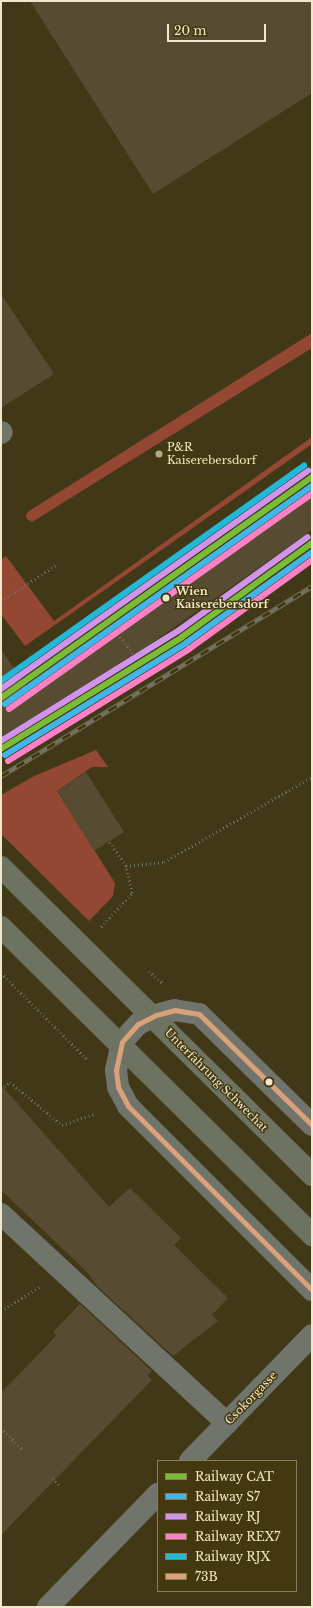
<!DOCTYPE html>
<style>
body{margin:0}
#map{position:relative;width:313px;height:1608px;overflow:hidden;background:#403816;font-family:"Libre Baskerville",serif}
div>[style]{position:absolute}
.green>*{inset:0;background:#944833}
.building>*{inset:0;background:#574c32}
.path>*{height:2.5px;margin-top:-1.25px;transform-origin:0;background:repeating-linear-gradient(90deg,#6e6f61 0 1px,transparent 0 4px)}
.minor>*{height:22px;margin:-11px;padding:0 11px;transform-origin:11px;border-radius:11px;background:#70746b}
.major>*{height:22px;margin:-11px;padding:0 11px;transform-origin:11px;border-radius:11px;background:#6e7260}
.rail>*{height:4.5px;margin-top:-2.25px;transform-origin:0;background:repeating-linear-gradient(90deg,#44390e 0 9px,#737360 0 18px);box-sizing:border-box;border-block:1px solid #737360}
.bus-1>*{height:5px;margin:-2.5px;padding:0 2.5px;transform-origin:2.5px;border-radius:2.5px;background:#d9a179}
.rail-1>*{height:6px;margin:-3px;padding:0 3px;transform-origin:3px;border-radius:3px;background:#7bbc36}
.rail-2>*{height:6px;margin:-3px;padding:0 3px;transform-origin:3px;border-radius:3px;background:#40b5e8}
.rail-3>*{height:6px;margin:-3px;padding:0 3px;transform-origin:3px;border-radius:3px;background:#d193ec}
.rail-4>*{height:6px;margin:-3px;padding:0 3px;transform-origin:3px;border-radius:3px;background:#ff80c5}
.rail-5>*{height:6px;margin:-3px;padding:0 3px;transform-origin:3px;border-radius:3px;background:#20b9da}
.dots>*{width:11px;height:11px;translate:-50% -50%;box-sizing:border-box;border:2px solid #44390e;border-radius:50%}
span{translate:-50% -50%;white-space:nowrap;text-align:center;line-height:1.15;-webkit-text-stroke:3px #44390e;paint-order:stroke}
.poi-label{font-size:11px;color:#f0e8cc}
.left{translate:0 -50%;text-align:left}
.stop-label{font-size:11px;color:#f0e8cc;font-weight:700}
.street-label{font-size:11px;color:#f0e8cc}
.frame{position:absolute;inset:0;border:2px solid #f0e8cc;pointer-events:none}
.legend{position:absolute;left:157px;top:1460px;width:140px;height:132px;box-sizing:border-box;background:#44390e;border:1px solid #897f5a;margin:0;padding:5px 7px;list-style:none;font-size:12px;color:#f0e8cc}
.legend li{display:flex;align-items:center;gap:8px;height:20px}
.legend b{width:20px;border:1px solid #897f5a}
.scale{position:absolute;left:167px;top:24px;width:99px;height:18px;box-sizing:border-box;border:2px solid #f0e8cc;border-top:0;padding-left:5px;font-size:12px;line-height:14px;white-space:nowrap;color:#f0e8cc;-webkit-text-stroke:3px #44390e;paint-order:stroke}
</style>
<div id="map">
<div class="green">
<i style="clip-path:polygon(312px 333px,312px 348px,32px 522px,27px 519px,26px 515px,29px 511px)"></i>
<i style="clip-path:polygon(312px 437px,312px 444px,25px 646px,1px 614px,1px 560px,6px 556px,54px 621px)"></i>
<i style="clip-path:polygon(96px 750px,108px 767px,92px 767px,57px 791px,115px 883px,113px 896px,89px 921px,1px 834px,1px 795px,34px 776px)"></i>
</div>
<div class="building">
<i style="clip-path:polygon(30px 1px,312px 1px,312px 93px,153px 194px)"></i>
<i style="clip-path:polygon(1px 294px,54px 374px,1px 408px)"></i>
<i style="clip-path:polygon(312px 491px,312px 530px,149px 645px,1px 737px,1px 649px,29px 691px,165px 592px)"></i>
<i style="clip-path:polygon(86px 772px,124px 832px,94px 851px,57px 791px)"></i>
<i style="clip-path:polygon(1px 1085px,109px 1207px,130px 1188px,181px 1238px,174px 1245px,228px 1298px,212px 1315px,218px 1321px,173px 1356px,97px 1286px,87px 1272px,1px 1190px)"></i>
<i style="clip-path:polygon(80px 1304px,152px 1371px,147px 1375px,152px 1380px,1px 1535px,1px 1393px,56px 1336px,53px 1332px)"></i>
</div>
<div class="path">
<i style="left:1px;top:601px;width:66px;rotate:-33.2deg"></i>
<i style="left:113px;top:627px;width:36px;rotate:53deg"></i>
<i style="left:126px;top:866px;width:38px;rotate:-6deg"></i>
<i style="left:164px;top:862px;width:171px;rotate:-29.9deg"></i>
<i style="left:101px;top:927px;width:46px;rotate:-47.6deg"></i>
<i style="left:132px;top:893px;width:28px;rotate:-103deg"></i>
<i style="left:126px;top:866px;width:29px;rotate:-125deg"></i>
<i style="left:149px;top:971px;width:18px;rotate:41deg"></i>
<i style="left:1px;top:973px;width:123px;rotate:45deg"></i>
<i style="left:1px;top:1089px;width:11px;rotate:-38deg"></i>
<i style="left:10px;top:1082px;width:67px;rotate:39.6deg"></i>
<i style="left:62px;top:1125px;width:34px;rotate:-19deg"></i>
<i style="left:1px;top:1311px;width:45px;rotate:-32.3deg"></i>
<i style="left:1px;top:1428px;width:31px;rotate:45deg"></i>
<i style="left:53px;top:1478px;width:9px;rotate:49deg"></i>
</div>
<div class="minor">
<i style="left:1px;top:433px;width:1px;rotate:-45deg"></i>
<i style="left:312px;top:1125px;width:158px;rotate:-135.5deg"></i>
<i style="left:199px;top:1014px;width:24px;rotate:-171deg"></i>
<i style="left:175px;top:1010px;width:20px;rotate:165deg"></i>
<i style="left:156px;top:1015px;width:20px;rotate:153deg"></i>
<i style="left:138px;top:1024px;width:24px;rotate:132deg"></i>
<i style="left:122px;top:1042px;width:29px;rotate:102deg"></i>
<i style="left:116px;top:1070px;width:17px;rotate:83deg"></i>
<i style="left:118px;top:1087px;width:21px;rotate:62deg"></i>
<i style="left:128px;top:1106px;width:260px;rotate:45deg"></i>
<i style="left:1px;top:1214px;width:308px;rotate:42.8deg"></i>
<i style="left:190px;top:1461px;width:175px;rotate:-45.9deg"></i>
<i style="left:48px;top:1607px;width:158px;rotate:-45.8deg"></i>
</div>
<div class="major">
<i style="left:1px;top:867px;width:438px;rotate:44.7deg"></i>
<i style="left:1px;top:927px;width:438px;rotate:44.7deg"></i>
</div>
<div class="rail">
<i style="left:1px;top:776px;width:364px;rotate:-31.4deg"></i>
</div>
<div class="bus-1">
<i style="left:312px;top:1125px;width:158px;rotate:-135.5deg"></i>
<i style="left:199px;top:1014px;width:24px;rotate:-171deg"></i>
<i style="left:175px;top:1010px;width:20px;rotate:165deg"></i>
<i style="left:156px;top:1015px;width:20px;rotate:153deg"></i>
<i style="left:138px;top:1024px;width:24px;rotate:132deg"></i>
<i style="left:122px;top:1042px;width:29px;rotate:102deg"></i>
<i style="left:116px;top:1070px;width:17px;rotate:83deg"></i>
<i style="left:118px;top:1087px;width:21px;rotate:62deg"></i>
<i style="left:128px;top:1106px;width:260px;rotate:45deg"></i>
</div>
<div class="rail-1">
<i style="left:1px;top:698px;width:382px;rotate:-35.4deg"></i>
<i style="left:1px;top:749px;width:213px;rotate:-31.7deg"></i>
<i style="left:182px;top:637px;width:160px;rotate:-35.9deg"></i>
</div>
<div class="rail-2">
<i style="left:5px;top:704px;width:377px;rotate:-35.4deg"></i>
<i style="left:5px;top:755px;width:213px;rotate:-31.7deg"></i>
<i style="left:186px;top:643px;width:155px;rotate:-35.8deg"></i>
</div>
<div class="rail-3">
<i style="left:1px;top:689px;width:377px;rotate:-35.4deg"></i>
<i style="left:1px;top:741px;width:208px;rotate:-31.9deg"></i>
<i style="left:178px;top:631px;width:160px;rotate:-35.9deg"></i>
</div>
<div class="rail-4">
<i style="left:9px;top:709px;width:372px;rotate:-35.4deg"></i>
<i style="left:8px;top:761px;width:213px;rotate:-31.7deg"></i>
<i style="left:189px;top:649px;width:152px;rotate:-35.9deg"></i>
</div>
<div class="rail-5">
<i style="left:1px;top:681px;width:372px;rotate:-35.4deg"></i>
</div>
<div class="dots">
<i style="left:159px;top:454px;background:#b2aa8c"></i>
<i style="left:166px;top:598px;background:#f0e8cc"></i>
<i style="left:269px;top:1082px;background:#f0e8cc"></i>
</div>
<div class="poi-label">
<span class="left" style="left:167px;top:454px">P&amp;R<br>Kaiserebersdorf</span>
</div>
<div class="stop-label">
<span class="left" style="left:176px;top:598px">Wien<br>Kaiserebersdorf</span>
</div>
<div class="street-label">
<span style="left:216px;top:1080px;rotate:45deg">Unterfahrung Schwechat</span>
<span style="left:251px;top:1398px;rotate:-46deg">Csokorgasse</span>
</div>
<div class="frame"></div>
<ul class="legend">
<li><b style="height:5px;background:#7bbc36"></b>Railway CAT</li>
<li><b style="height:5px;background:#40b5e8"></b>Railway S7</li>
<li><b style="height:5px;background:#d193ec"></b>Railway RJ</li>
<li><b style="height:5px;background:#ff80c5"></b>Railway REX7</li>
<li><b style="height:5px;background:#20b9da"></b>Railway RJX</li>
<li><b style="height:5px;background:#d9a179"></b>73B</li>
</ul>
<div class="scale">20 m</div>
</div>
